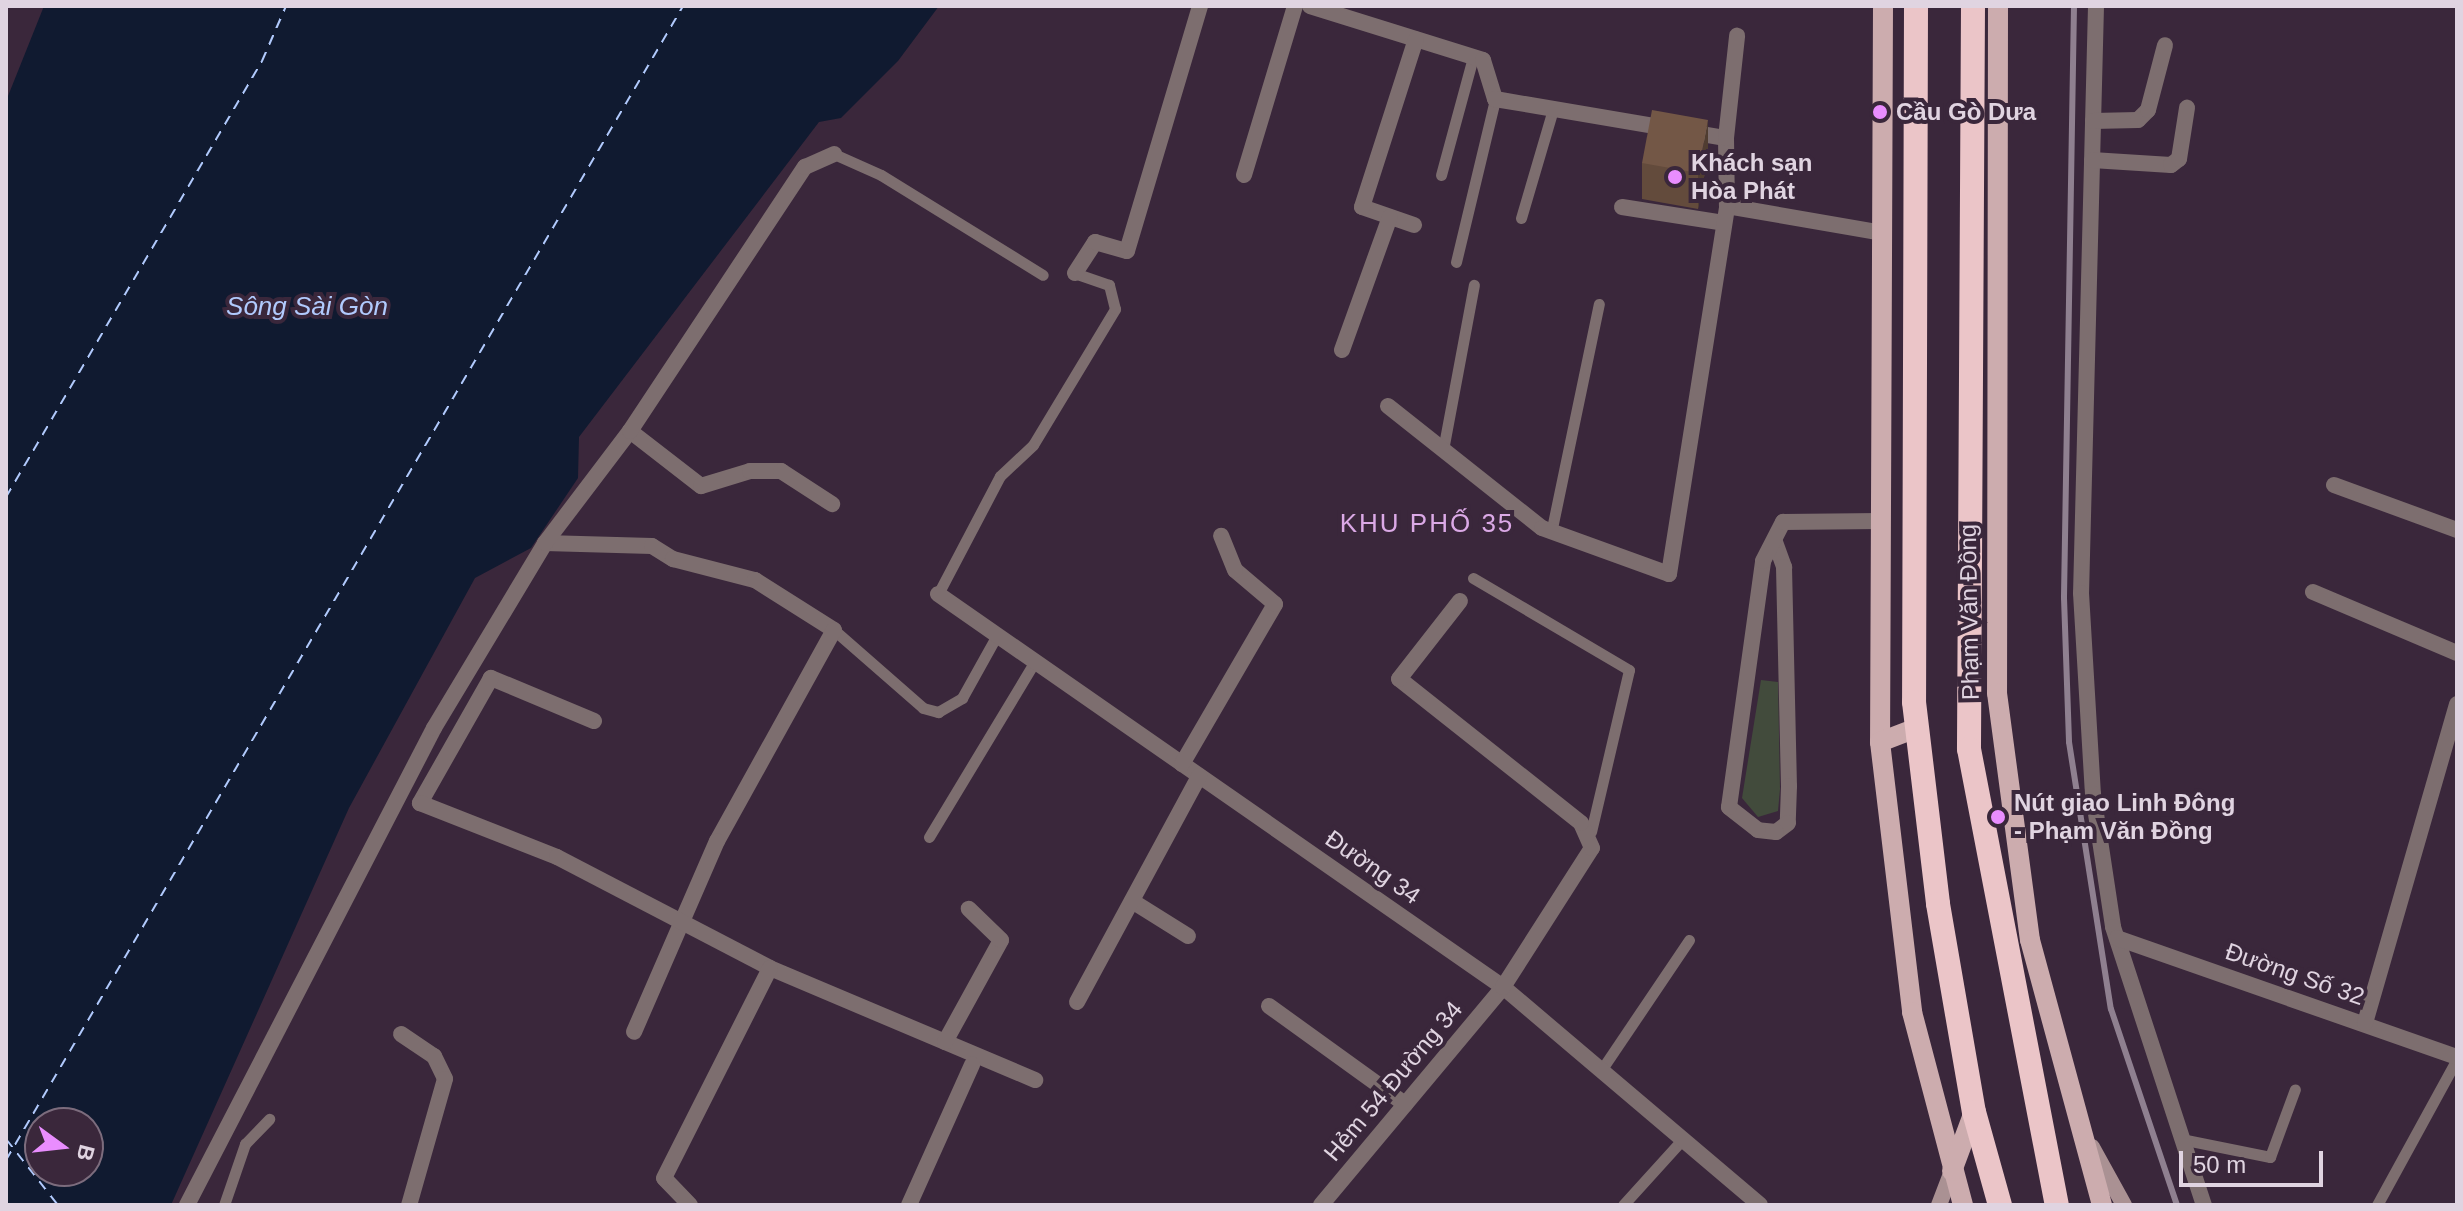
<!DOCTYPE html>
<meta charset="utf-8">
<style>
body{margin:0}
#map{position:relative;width:2463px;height:1211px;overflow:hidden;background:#3a273b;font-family:Helvetica,sans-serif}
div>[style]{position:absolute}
.green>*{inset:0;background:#424b3c}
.water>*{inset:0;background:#101a30}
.ferry>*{height:2px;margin-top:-1px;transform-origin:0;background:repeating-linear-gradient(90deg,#b1cafd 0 10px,transparent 0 18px)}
.lane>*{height:11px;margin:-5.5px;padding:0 5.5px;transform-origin:5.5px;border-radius:5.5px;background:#7d6e6f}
.street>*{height:16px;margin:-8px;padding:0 8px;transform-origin:8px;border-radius:8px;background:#7d6e6f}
.secondary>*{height:16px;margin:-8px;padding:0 8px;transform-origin:8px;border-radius:8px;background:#aa9193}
.primary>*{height:20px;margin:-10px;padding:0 10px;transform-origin:10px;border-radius:10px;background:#ccacae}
.highway>*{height:24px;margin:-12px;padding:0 12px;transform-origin:12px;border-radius:12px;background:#ebc5c8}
.rail>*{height:6px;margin:-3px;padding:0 3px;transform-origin:3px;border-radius:3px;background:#8f8090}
.wall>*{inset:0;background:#634b3c}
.shaded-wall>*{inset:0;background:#503d31}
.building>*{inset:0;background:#735746}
.dots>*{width:22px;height:22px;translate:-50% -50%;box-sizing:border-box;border:4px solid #3a273b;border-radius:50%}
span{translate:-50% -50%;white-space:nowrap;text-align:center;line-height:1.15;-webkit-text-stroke:8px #3a273b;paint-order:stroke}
.poi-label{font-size:24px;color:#e0d4e1;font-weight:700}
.left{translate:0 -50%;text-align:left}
.street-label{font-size:24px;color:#e0d4e1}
.water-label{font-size:26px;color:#b1cafd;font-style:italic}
.neighbourhood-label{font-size:26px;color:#dba9e6;letter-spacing:2px}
.frame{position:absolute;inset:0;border:8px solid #e0d4e1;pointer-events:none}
.north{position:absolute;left:24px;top:1107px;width:80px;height:80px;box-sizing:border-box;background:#3a273b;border:2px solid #7c6c7d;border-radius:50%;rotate:105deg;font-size:22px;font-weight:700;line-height:32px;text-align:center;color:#e0d4e1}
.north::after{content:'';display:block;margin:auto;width:28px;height:36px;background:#e98dfe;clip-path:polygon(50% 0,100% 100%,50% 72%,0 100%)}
.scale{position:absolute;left:2179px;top:1151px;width:144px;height:36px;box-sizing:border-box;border:4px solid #e0d4e1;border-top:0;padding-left:10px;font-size:24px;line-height:28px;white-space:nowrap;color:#e0d4e1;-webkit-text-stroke:6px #3a273b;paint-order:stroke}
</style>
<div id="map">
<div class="green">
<i style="clip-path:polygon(1761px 680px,1778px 682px,1780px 789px,1778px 811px,1758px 817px,1742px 798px)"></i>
</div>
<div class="water">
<i style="clip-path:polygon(evenodd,44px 6px,939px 6px,898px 61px,841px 118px,819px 122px,579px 437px,578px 478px,531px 548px,475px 578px,349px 808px,171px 1205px,6px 1205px,6px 101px,44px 6px,40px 1123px,88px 1123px,88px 1171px,40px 1171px,40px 1123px)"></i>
</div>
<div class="ferry">
<i style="left:6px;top:497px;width:506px;rotate:-59.58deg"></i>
<i style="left:262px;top:61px;width:60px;rotate:-66.4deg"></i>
<i style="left:6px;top:1139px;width:84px;rotate:51.8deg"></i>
<i style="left:6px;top:1160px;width:1338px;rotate:-59.6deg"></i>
</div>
<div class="lane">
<i style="left:834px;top:154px;width:51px;rotate:24.1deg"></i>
<i style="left:881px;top:175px;width:190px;rotate:31.7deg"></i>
<i style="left:1441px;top:175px;width:122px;rotate:-74.8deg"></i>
<i style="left:1521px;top:218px;width:114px;rotate:-73.6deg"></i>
<i style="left:1456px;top:262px;width:168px;rotate:-76.5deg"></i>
<i style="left:1443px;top:450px;width:168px;rotate:-79.4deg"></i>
<i style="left:1551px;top:533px;width:234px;rotate:-78.2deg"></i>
<i style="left:1473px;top:578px;width:181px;rotate:30.5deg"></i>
<i style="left:1629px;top:670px;width:166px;rotate:103.2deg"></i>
<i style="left:938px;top:594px;width:133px;rotate:-62.3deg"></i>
<i style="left:1000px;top:476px;width:45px;rotate:-43.2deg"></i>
<i style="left:1033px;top:445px;width:159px;rotate:-58.9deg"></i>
<i style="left:1115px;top:309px;width:25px;rotate:-104deg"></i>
<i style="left:1109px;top:285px;width:36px;rotate:-161deg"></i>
<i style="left:834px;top:630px;width:118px;rotate:41.2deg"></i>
<i style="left:923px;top:708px;width:16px;rotate:15deg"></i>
<i style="left:938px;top:712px;width:28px;rotate:-30deg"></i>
<i style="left:962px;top:698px;width:72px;rotate:-60.9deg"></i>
<i style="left:929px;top:837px;width:205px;rotate:-58.9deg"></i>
<i style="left:1604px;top:1066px;width:152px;rotate:-56deg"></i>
<i style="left:2181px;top:1139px;width:91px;rotate:11.4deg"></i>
<i style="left:2270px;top:1157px;width:72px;rotate:-69.8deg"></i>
<i style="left:224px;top:1205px;width:65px;rotate:-71deg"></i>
<i style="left:245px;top:1144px;width:35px;rotate:-46deg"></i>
<i style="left:1623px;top:1205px;width:86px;rotate:-47.8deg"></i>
<i style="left:2377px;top:1205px;width:166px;rotate:-61.3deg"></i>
</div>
<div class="street">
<i style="left:1310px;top:6px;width:181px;rotate:17.3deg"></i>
<i style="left:1483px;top:60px;width:41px;rotate:72.9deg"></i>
<i style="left:1495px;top:99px;width:234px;rotate:9.6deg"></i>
<i style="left:1726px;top:138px;width:68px;rotate:89.2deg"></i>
<i style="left:1727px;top:206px;width:153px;rotate:9.8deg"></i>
<i style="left:2096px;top:6px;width:587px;rotate:91.46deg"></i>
<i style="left:2081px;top:593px;width:201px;rotate:86.6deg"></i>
<i style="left:2093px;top:794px;width:134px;rotate:81.4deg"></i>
<i style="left:2113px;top:927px;width:293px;rotate:71.9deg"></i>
<i style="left:2093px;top:121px;width:45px;rotate:-1.3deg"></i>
<i style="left:2138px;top:120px;width:14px;rotate:-45deg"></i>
<i style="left:2148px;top:110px;width:67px;rotate:-75.3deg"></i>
<i style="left:1726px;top:138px;width:103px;rotate:-83.8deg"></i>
<i style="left:2092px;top:160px;width:79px;rotate:3.6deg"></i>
<i style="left:2171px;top:165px;width:10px;rotate:-37deg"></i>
<i style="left:2179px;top:159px;width:52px;rotate:-81.1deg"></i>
<i style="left:1244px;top:175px;width:177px;rotate:-73.2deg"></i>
<i style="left:1622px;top:207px;width:103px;rotate:8.9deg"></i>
<i style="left:1414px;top:225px;width:55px;rotate:-160.9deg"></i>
<i style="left:1362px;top:207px;width:176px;rotate:-72.2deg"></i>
<i style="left:1075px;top:273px;width:37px;rotate:-57deg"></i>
<i style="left:1095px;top:242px;width:33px;rotate:16deg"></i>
<i style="left:1127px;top:251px;width:256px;rotate:-73.4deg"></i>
<i style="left:1342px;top:350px;width:141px;rotate:-70.2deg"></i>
<i style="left:1388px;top:406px;width:196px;rotate:38.4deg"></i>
<i style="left:1542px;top:528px;width:135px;rotate:19.9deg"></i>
<i style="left:1669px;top:574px;width:373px;rotate:-81deg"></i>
<i style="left:630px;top:431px;width:90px;rotate:37.8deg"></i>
<i style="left:701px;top:486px;width:51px;rotate:-17deg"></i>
<i style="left:750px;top:471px;width:31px"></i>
<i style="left:781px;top:471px;width:61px;rotate:32.9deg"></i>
<i style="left:2334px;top:485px;width:131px;rotate:20.1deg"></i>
<i style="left:1775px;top:542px;width:27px;rotate:70deg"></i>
<i style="left:1784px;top:567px;width:219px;rotate:88.7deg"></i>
<i style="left:1789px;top:786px;width:37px;rotate:92deg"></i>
<i style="left:1788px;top:823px;width:15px;rotate:143deg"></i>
<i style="left:1776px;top:832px;width:18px;rotate:-174deg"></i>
<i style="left:1758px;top:830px;width:37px;rotate:-142deg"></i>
<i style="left:1729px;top:807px;width:248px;rotate:-82.1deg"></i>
<i style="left:1763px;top:561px;width:44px;rotate:-62.9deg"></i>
<i style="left:1783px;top:522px;width:97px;rotate:-0.6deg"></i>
<i style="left:545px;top:543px;width:107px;rotate:1.6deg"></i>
<i style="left:652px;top:546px;width:25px;rotate:32deg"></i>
<i style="left:673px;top:559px;width:85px;rotate:14.4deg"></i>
<i style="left:755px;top:580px;width:93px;rotate:32.3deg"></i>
<i style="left:834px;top:630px;width:241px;rotate:119deg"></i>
<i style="left:717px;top:841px;width:208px;rotate:113.5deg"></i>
<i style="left:2313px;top:592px;width:156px;rotate:23deg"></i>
<i style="left:938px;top:594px;width:688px;rotate:34.82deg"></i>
<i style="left:1503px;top:987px;width:337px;rotate:40.3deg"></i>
<i style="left:594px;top:721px;width:112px;rotate:-157.3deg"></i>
<i style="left:491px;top:678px;width:144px;rotate:119.6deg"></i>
<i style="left:420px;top:803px;width:147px;rotate:21.5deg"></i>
<i style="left:557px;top:857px;width:240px;rotate:27.5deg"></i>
<i style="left:770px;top:968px;width:288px;rotate:22.9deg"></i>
<i style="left:1182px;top:764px;width:185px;rotate:-59.8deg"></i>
<i style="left:1275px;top:604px;width:52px;rotate:-139.6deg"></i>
<i style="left:1235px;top:570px;width:37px;rotate:-112deg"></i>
<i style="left:1132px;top:901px;width:66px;rotate:32deg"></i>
<i style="left:2117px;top:938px;width:360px;rotate:19.3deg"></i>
<i style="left:1077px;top:1002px;width:257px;rotate:-61.6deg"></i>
<i style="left:1269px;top:1006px;width:168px;rotate:35.8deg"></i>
<i style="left:2365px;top:1023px;width:332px;rotate:-73.9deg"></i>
<i style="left:401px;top:1034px;width:40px;rotate:34deg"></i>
<i style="left:434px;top:1056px;width:25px;rotate:64deg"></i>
<i style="left:445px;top:1079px;width:131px;rotate:105.9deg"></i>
<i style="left:945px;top:1042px;width:116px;rotate:-61.2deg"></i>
<i style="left:1001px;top:940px;width:45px;rotate:-135.9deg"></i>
<i style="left:187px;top:1205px;width:537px;rotate:-62.62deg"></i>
<i style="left:434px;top:728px;width:216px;rotate:-59deg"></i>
<i style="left:545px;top:543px;width:141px;rotate:-52.8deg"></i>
<i style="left:630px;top:431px;width:317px;rotate:-56.5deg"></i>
<i style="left:805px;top:167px;width:32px;rotate:-24deg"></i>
<i style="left:690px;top:1205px;width:37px;rotate:-134deg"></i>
<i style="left:664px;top:1178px;width:235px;rotate:-63.2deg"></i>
<i style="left:909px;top:1205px;width:154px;rotate:-65.8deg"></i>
<i style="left:1321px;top:1205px;width:284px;rotate:-50.1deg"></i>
<i style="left:1503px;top:987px;width:165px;rotate:-57.4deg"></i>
<i style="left:1592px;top:848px;width:27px;rotate:-114deg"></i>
<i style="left:1581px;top:823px;width:232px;rotate:-141.6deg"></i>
<i style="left:1399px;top:679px;width:99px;rotate:-52deg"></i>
</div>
<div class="secondary">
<i style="left:2092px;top:1147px;width:66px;rotate:61.1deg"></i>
<i style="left:1939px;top:1205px;width:36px;rotate:-69deg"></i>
</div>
<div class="primary">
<i style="left:1883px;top:6px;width:736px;rotate:90.23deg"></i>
<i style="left:1880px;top:742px;width:272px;rotate:83.2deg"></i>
<i style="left:1912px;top:1012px;width:200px;rotate:75.2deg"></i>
<i style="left:1998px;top:6px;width:687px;rotate:90.08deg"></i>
<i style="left:1997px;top:693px;width:249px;rotate:82.4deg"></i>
<i style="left:2030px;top:940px;width:275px;rotate:74.8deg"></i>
<i style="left:1880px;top:742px;width:39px;rotate:-21deg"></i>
<i style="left:1952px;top:1171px;width:63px;rotate:-69.6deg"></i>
</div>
<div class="highway">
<i style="left:1916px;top:6px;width:696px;rotate:90.16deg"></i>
<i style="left:1914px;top:702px;width:203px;rotate:83.2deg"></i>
<i style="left:1938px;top:904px;width:211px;rotate:80.2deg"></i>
<i style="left:1974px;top:1112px;width:97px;rotate:74.4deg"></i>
<i style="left:1973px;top:6px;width:743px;rotate:90.31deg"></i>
<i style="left:1969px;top:749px;width:464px;rotate:79.1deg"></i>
</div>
<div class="rail">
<i style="left:2074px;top:6px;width:592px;rotate:90.97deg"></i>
<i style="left:2064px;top:598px;width:144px;rotate:88deg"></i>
<i style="left:2069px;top:742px;width:270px;rotate:81.1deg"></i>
<i style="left:2111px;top:1009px;width:207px;rotate:71.4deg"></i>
</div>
<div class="wall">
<i style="clip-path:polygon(1708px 156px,1698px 209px,1642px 199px,1642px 163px)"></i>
</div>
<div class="shaded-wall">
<i style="clip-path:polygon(1708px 120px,1708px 156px,1698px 209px,1698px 173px)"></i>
</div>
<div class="building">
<i style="clip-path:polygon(1652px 110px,1708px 120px,1698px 173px,1642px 163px)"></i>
</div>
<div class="dots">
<i style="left:1880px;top:112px;background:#e98dfe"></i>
<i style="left:1675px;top:177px;background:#e98dfe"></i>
<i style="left:1998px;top:817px;background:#e98dfe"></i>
</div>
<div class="poi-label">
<span class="left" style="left:1896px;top:112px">Cầu Gò Dưa</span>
<span class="left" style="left:1691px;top:177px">Khách sạn<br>Hòa Phát</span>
<span class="left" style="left:2014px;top:817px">Nút giao Linh Đông<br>- Phạm Văn Đồng</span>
</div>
<div class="street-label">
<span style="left:1969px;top:612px;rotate:-91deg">Phạm Văn Đồng</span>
<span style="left:1373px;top:867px;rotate:35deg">Đường 34</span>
<span style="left:2295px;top:974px;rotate:19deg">Đường Số 32</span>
<span style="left:1393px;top:1081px;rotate:-50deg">Hẻm 54 Đường 34</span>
</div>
<div class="water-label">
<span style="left:307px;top:307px">Sông Sài Gòn</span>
</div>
<div class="neighbourhood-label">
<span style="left:1427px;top:524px">KHU PHỐ 35</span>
</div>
<div class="frame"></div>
<div class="north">B</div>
<div class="scale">50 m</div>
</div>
